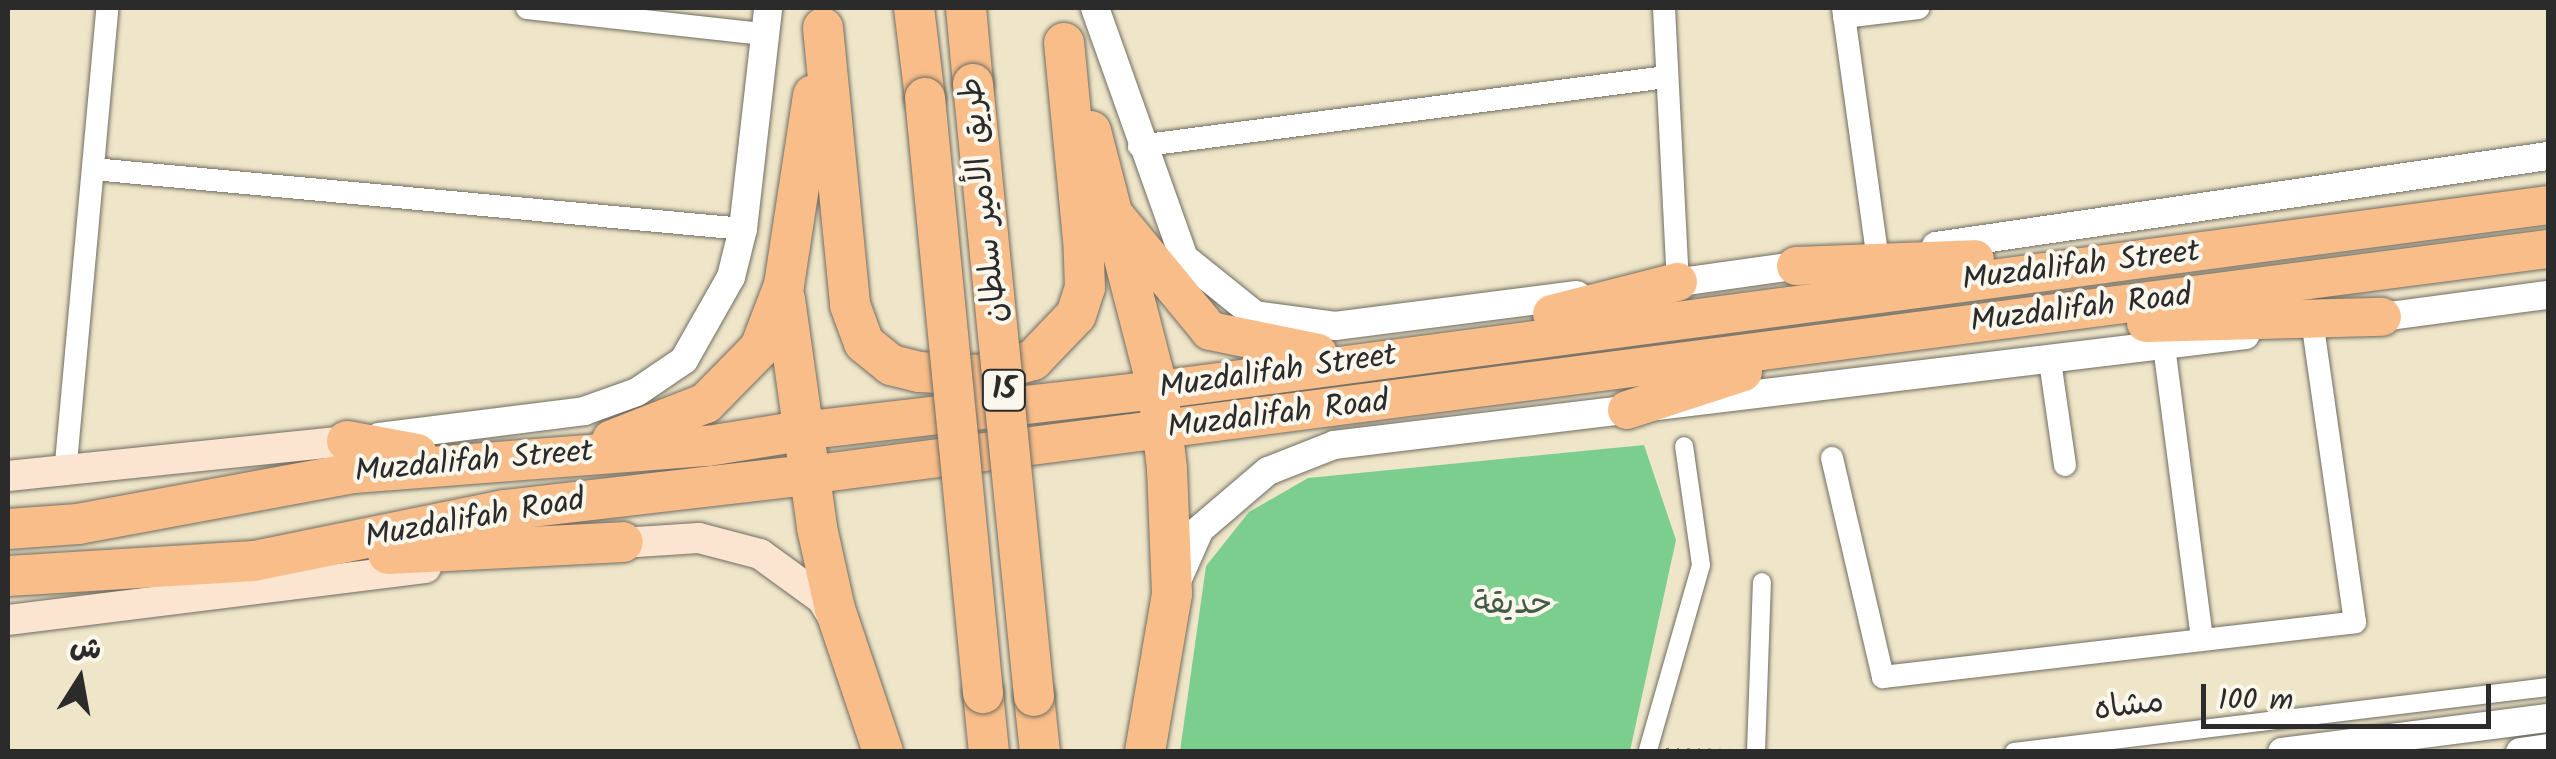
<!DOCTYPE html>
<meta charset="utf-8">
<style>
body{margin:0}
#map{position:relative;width:2556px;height:759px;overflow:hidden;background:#efe6c9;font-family:Kalam,"Playpen Sans Arabic",sans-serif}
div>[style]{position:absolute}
.green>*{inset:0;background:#7cce8f}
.path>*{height:4px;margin-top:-2px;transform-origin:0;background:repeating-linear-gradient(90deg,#706c62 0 2.5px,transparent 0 10.5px)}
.roads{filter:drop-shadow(0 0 2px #706c62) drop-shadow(0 0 2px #706c62)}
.pedestrian>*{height:18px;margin:-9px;padding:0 9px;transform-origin:9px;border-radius:9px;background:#fff}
.minor>*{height:22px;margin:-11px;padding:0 11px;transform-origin:11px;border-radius:11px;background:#fff}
.tertiary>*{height:28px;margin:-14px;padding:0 14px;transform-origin:14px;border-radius:14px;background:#fff}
.secondary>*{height:30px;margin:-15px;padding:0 15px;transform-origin:15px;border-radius:15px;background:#fce5d0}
.trunk>*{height:38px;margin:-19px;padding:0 19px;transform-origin:19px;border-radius:19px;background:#f8bd89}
.motorway>*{height:40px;margin:-20px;padding:0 20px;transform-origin:20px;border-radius:20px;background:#f8bd89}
.bridges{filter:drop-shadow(0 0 2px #706c62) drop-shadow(0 0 2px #706c62)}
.motorway-bridge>*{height:40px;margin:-20px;padding:0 20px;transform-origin:20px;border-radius:20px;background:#f8bd89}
span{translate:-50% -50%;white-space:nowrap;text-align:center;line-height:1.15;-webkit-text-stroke:8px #fbf7ec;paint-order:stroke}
.shield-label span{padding:2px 8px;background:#fbf7ec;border:2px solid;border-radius:8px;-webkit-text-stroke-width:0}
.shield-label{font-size:30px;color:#2b2b2b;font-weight:700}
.street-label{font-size:32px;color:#2b2b2b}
.park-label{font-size:32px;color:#435c49}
.frame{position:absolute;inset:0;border:10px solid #2b2b2b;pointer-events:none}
.north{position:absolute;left:30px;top:629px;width:100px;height:100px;-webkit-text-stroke:8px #fbf7ec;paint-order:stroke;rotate:11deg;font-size:28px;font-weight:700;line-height:40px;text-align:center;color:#2b2b2b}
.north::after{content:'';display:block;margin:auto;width:35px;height:45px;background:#2b2b2b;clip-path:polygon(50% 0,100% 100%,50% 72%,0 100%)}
.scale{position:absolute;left:2201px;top:684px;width:290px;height:45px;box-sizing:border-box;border:5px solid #2b2b2b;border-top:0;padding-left:12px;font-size:30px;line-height:35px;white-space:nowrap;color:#2b2b2b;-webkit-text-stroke:8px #fbf7ec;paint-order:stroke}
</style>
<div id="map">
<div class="green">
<i style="clip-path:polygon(1644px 445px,1676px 540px,1630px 751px,1180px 751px,1206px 566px,1249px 512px,1308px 478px)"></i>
</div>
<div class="path">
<i style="left:1666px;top:750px;width:71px;rotate:0.8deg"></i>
</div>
<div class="roads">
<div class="pedestrian">
<i style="left:1648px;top:750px;width:192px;rotate:-74deg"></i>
<i style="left:1701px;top:565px;width:120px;rotate:-98.1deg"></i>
<i style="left:1756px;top:752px;width:170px;rotate:-88deg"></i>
<i style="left:2014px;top:752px;width:538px;rotate:-6.94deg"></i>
</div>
<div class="minor">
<i style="left:527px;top:8px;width:238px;rotate:6.3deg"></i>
<i style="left:1664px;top:8px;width:274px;rotate:87.1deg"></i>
<i style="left:1843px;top:8px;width:248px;rotate:82.1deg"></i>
<i style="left:1844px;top:17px;width:75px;rotate:-6.9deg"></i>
<i style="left:1139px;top:146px;width:531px;rotate:-7.46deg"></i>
<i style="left:93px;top:169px;width:653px;rotate:5.27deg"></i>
<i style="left:2164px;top:346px;width:296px;rotate:82.6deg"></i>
<i style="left:2050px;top:361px;width:105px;rotate:81.8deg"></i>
<i style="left:1832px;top:458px;width:225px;rotate:76.9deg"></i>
<i style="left:1883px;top:677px;width:475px;rotate:-6.6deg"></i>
<i style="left:2355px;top:622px;width:299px;rotate:-98.1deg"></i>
<i style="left:65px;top:474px;width:468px;rotate:-84.8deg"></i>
</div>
<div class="tertiary">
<i style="left:1095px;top:8px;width:265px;rotate:70.4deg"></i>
<i style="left:1184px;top:258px;width:91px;rotate:38.8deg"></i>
<i style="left:1255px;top:315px;width:81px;rotate:7.8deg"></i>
<i style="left:1335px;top:326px;width:244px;rotate:-7.3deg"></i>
<i style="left:1936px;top:246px;width:619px;rotate:-8.37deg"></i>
<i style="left:1659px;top:285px;width:158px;rotate:-8deg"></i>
<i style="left:2367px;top:319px;width:183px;rotate:-7.6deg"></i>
<i style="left:379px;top:437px;width:207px;rotate:-7.2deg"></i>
<i style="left:584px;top:411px;width:56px;rotate:-19.7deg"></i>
<i style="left:637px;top:392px;width:57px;rotate:-34.2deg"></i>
<i style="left:684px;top:360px;width:95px;rotate:-60.5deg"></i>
<i style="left:731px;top:277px;width:49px;rotate:-76deg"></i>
<i style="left:743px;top:229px;width:222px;rotate:-83.5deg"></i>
<i style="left:1176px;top:583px;width:59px;rotate:-66deg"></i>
<i style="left:1200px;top:529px;width:89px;rotate:-40.5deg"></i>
<i style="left:1268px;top:471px;width:71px;rotate:-21.5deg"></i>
<i style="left:1334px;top:445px;width:918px;rotate:-6.88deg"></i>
<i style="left:2282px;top:752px;width:268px;rotate:-7.3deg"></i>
<i style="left:2520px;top:752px;width:28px;rotate:-8deg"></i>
</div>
<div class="secondary">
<i style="left:8px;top:476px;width:341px;rotate:-5.9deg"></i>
<i style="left:605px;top:544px;width:94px;rotate:-3.7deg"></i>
<i style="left:699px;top:538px;width:63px;rotate:14.7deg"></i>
<i style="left:760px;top:554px;width:77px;rotate:36deg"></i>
<i style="left:822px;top:599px;width:26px;rotate:59deg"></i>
<i style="left:8px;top:620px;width:421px;rotate:-7.1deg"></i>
</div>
<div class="trunk">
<i style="left:1117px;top:218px;width:146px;rotate:50.5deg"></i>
<i style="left:1210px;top:331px;width:110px;rotate:11.5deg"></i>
<i style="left:1796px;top:266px;width:179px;rotate:-2.2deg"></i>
<i style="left:1552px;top:314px;width:130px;rotate:-14.3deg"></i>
<i style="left:2146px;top:323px;width:236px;rotate:-1.5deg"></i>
<i style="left:1627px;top:410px;width:122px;rotate:-18.1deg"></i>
<i style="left:801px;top:431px;width:359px;rotate:-6.6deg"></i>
<i style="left:1158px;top:390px;width:1402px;rotate:-7.58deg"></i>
<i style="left:808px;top:475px;width:1755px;rotate:-7.4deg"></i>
</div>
<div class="motorway">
<i style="left:914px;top:8px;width:91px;rotate:83deg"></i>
<i style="left:966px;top:8px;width:76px;rotate:84.7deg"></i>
<i style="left:823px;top:28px;width:278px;rotate:84.4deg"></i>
<i style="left:850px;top:305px;width:40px;rotate:69.8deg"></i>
<i style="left:864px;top:343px;width:35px;rotate:39deg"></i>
<i style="left:891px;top:365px;width:29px;rotate:14deg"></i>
<i style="left:919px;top:372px;width:61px;rotate:2.8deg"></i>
<i style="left:980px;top:375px;width:55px;rotate:-15.8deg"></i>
<i style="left:1033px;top:360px;width:62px;rotate:-46.3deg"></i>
<i style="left:1076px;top:315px;width:28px;rotate:-72deg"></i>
<i style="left:1085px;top:288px;width:38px;rotate:-92deg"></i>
<i style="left:1084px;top:250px;width:208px;rotate:-95.5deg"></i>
<i style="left:1091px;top:131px;width:268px;rotate:75.5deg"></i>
<i style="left:1158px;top:390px;width:80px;rotate:83.5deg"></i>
<i style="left:1167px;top:469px;width:125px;rotate:87.7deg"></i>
<i style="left:1172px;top:594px;width:160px;rotate:99.7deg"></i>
<i style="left:785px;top:299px;width:231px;rotate:82deg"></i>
<i style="left:817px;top:528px;width:83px;rotate:77.5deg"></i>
<i style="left:835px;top:609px;width:151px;rotate:71.4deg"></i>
<i style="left:612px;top:440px;width:101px;rotate:-21.5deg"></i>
<i style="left:706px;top:403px;width:77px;rotate:-45.5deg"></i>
<i style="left:760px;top:348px;width:67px;rotate:-69.1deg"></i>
<i style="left:784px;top:285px;width:192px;rotate:-81.3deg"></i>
<i style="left:347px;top:441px;width:71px;rotate:10.5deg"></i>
<i style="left:8px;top:529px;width:70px;rotate:-4.1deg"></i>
<i style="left:78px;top:524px;width:281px;rotate:-10.5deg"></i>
<i style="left:354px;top:473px;width:355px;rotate:-4.4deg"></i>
<i style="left:708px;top:446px;width:94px;rotate:-9.2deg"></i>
<i style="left:388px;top:554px;width:235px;rotate:-2.9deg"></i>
<i style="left:8px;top:576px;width:246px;rotate:-3.5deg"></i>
<i style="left:254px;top:561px;width:256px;rotate:-11.5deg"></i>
<i style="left:505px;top:510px;width:305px;rotate:-6.6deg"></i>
<i style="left:983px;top:693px;width:59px;rotate:84.2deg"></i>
<i style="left:1034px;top:696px;width:56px;rotate:83.9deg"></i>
</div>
</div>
<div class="bridges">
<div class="motorway-bridge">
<i style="left:973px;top:84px;width:615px;rotate:84.31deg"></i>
<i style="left:925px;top:98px;width:598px;rotate:84.43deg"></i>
</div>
</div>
<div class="shield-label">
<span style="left:1004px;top:390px">15</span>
</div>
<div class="street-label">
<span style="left:985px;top:200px;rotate:-96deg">طريق الأمير سلطان</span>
<span style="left:2081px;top:267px;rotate:-7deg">Muzdalifah Street</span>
<span style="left:2081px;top:310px;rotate:-7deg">Muzdalifah Road</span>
<span style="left:1278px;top:373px;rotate:-8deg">Muzdalifah Street</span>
<span style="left:1278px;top:416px;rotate:-7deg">Muzdalifah Road</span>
<span style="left:474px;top:463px;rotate:-5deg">Muzdalifah Street</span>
<span style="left:475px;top:520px;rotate:-10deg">Muzdalifah Road</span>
<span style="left:2129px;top:707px;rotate:-7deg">مشاه</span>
</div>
<div class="park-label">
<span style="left:1513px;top:605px">حديقة</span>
</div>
<div class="frame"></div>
<div class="north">ش</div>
<div class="scale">100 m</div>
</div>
